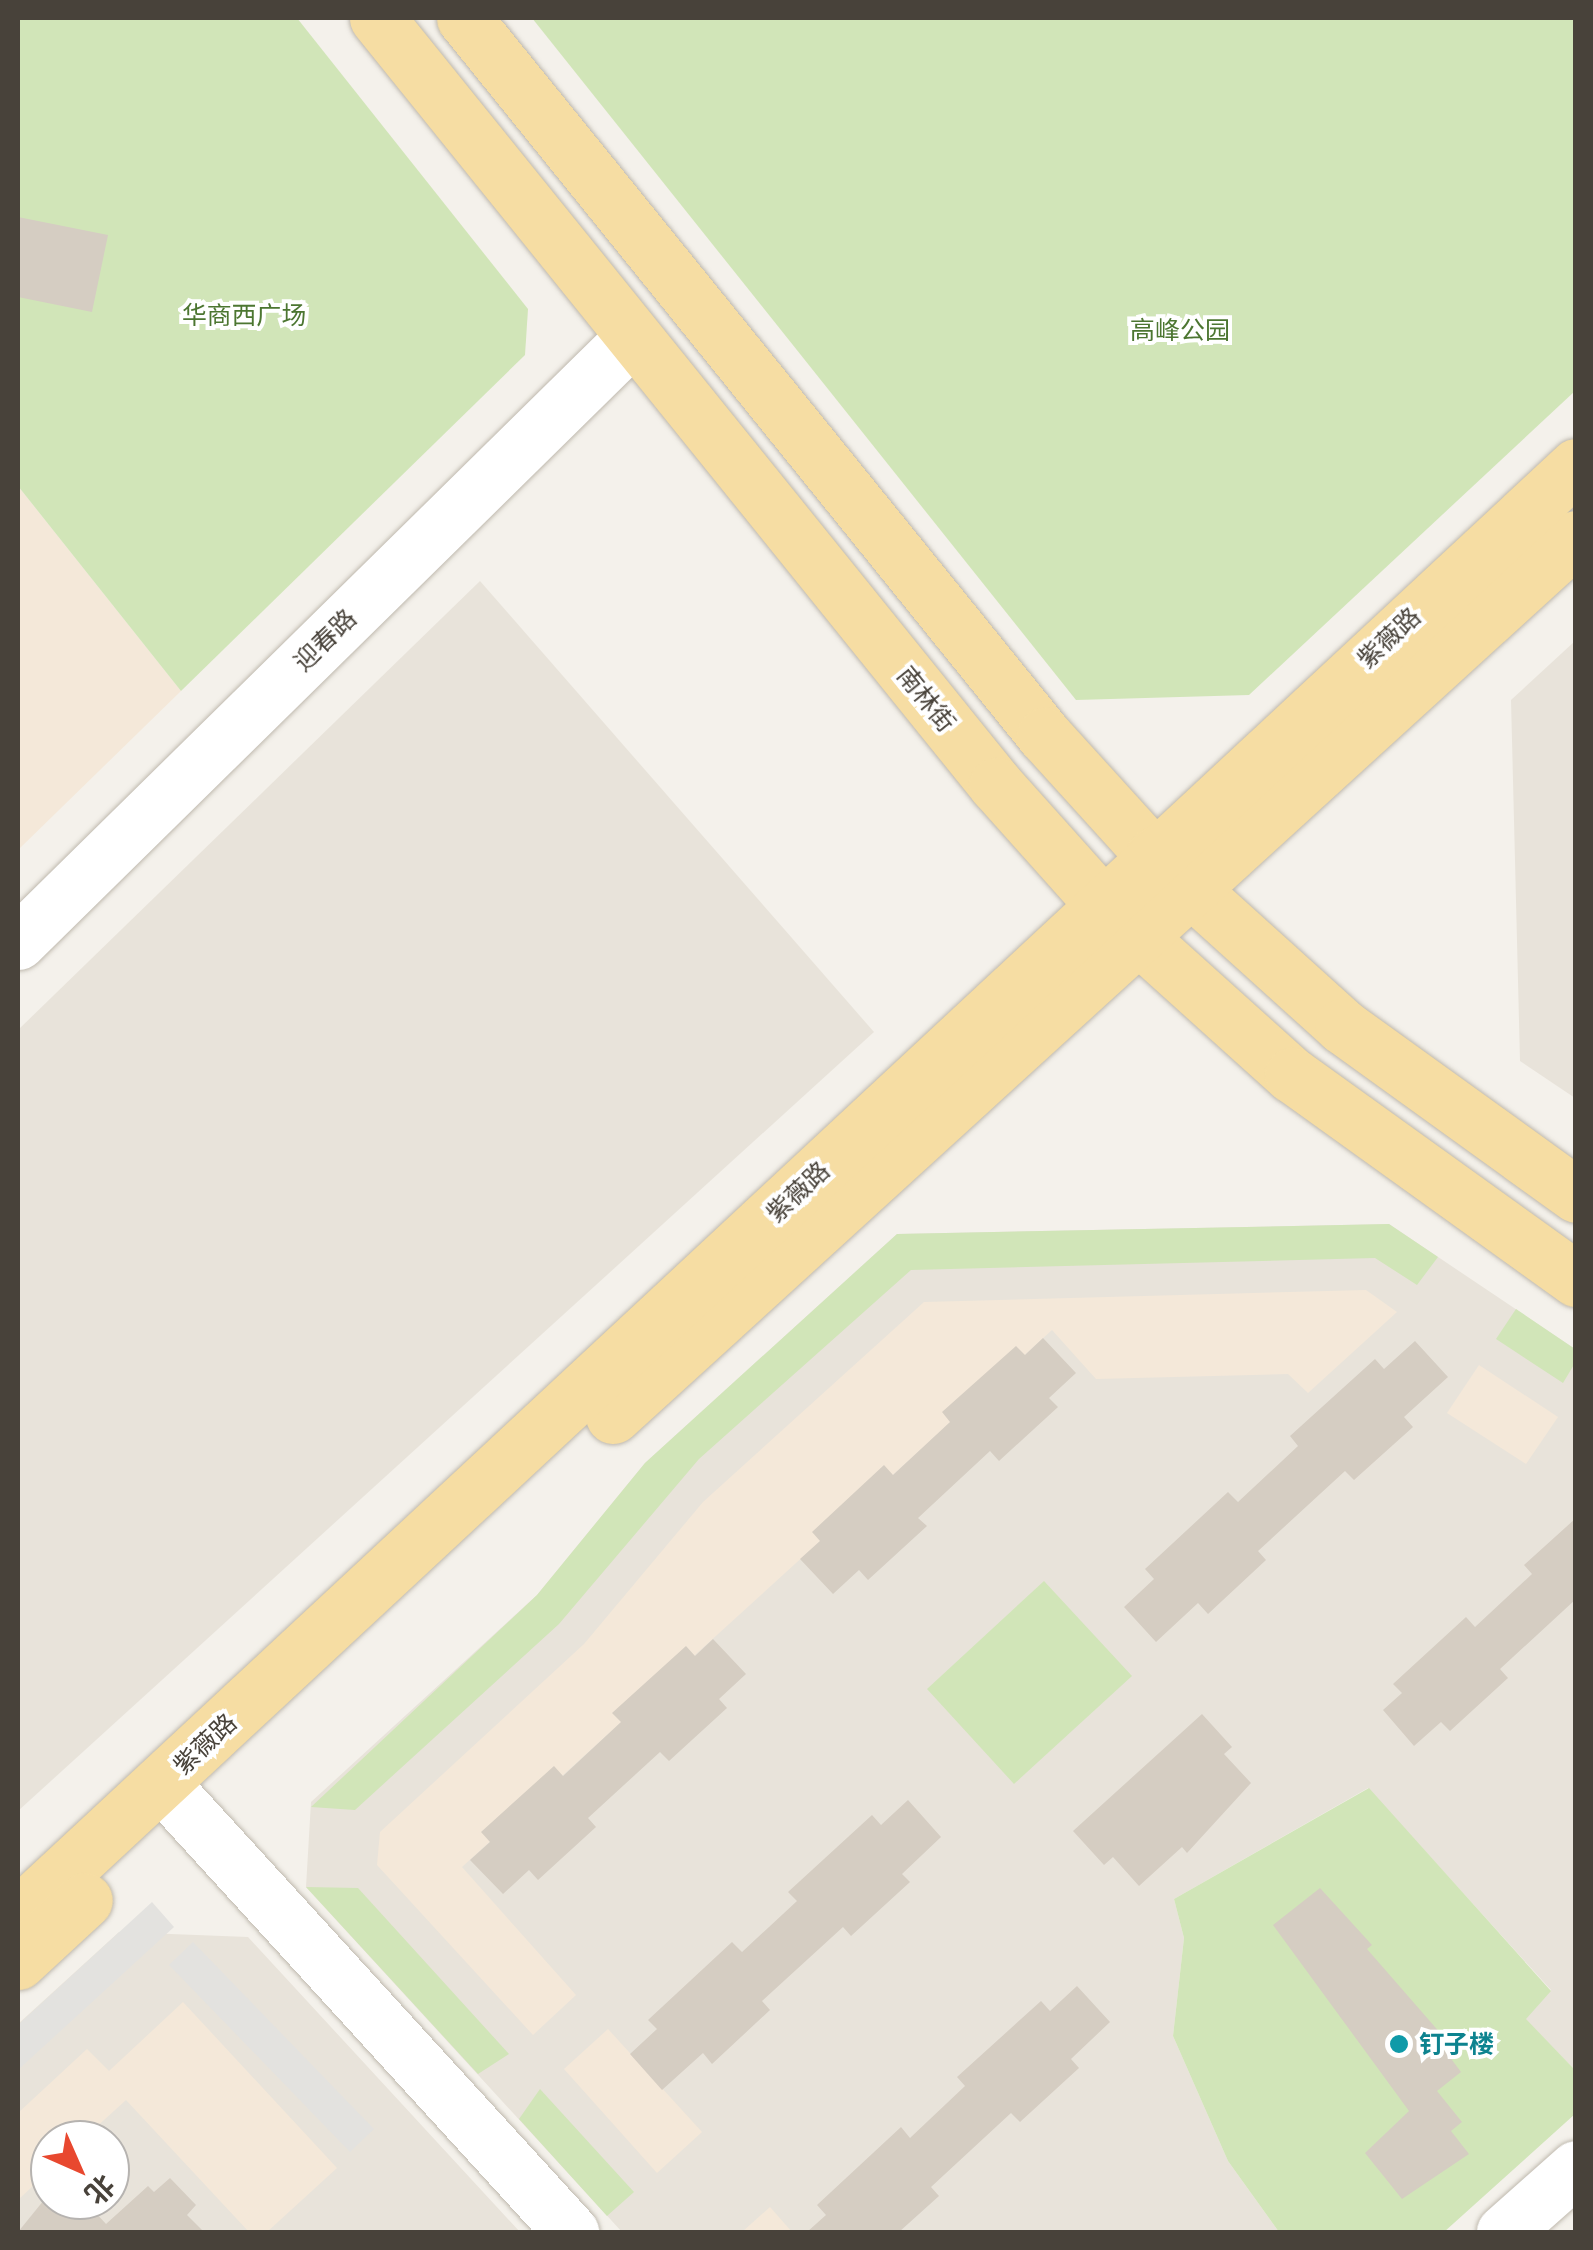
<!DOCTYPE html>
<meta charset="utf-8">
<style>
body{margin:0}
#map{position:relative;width:1593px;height:2250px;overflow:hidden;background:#f4f1eb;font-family:Inter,"Noto Sans SC",sans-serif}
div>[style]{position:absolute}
.residential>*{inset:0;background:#e8e3da}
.commercial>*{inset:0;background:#f4e8d9}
.green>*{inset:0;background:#d1e5b8}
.parking>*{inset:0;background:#e3e2df}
.building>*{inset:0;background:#d5cdc2}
.roads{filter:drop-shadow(0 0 2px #bfb9ae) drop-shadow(0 0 2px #bfb9ae)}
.minor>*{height:55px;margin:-27.5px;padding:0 27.5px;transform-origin:27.5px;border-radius:27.5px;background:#fff}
.major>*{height:55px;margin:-27.5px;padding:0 27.5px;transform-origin:27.5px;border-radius:27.5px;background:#f6dda3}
.dots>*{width:28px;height:28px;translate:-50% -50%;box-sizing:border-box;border:5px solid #fff;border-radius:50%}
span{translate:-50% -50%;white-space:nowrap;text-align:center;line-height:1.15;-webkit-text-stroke:8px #fff;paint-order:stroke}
.park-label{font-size:25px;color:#4c7631}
.street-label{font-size:25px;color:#48423a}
.culture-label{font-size:25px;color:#0d838f;font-weight:700}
.left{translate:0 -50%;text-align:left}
.frame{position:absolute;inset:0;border:20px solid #48423a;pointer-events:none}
.north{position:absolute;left:30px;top:2120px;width:100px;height:100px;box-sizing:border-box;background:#fff;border:2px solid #b6b3b0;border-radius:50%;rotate:135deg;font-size:28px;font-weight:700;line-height:40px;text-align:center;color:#48423a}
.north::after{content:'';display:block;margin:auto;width:35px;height:45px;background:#e8482f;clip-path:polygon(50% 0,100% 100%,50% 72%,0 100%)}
</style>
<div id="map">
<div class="residential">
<i style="clip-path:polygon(480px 581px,874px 1032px,18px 1811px,18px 1030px)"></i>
<i style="clip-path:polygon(1575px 641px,1575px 1098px,1520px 1061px,1511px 700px)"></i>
<i style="clip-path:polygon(1389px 1224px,1575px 1349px,1575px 2070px,1525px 2019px,1551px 1990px,1368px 1788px,1174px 1899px,1184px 1938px,1173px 2036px,1228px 2161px,1279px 2232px,622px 2232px,306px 1887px,311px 1802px,537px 1595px,645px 1463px,897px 1234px)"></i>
<i style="clip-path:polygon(evenodd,119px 1932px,248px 1937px,520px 2232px,18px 2232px,18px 2024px,119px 1932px,50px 2140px,110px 2140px,110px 2200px,50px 2200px,50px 2140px)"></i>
</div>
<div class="commercial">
<i style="clip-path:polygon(18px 486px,181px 691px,18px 850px)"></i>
<i style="clip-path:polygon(1366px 1290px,1397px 1312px,1308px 1393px,1288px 1374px,1096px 1379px,1052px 1330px,462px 1867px,576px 1995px,533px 2035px,377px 1865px,380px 1832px,584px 1644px,703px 1502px,924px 1302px)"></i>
<i style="clip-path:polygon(1479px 1365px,1558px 1417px,1526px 1464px,1447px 1413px)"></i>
<i style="clip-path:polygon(183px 2002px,337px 2168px,267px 2232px,249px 2232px,126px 2100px,82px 2140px,50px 2140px,50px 2170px,18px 2200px,18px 2113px,87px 2049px,109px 2071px)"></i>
<i style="clip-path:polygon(608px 2029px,702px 2132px,657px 2173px,564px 2069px)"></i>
<i style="clip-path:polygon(770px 2207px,792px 2232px,742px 2232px)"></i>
</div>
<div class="green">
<i style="clip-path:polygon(18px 18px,297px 18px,528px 309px,525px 355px,181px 691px,18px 486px)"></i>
<i style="clip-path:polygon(532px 18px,1575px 18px,1575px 391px,1249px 695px,1076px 700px)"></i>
<i style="clip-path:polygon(1389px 1224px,1438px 1257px,1417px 1285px,1375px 1258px,911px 1270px,699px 1459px,559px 1624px,355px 1810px,311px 1807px,537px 1595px,645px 1463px,897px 1234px)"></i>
<i style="clip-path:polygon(1516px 1309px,1575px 1349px,1575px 1363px,1563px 1383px,1496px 1339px)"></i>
<i style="clip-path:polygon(1044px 1581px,1132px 1676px,1014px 1784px,927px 1689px)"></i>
<i style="clip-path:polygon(1369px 1788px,1551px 1991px,1526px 2019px,1575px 2070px,1575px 2114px,1444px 2232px,1279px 2232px,1228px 2161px,1173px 2036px,1184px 1938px,1174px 1899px)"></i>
<i style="clip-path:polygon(306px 1887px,358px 1888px,509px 2054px,478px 2074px)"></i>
<i style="clip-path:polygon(540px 2089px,634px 2192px,607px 2216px,519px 2119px)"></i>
</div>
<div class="parking">
<i style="clip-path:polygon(152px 1902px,174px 1927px,18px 2070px,18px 2025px)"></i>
<i style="clip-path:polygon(193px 1942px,374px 2129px,350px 2152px,169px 1965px)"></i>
</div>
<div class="building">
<i style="clip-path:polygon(18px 217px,108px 235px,92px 312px,18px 297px)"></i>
<i style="clip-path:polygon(1043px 1338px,1076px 1373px,1049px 1398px,1058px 1407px,999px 1461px,990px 1451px,918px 1518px,927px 1526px,868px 1580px,859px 1570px,833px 1594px,800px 1559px,820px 1541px,812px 1532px,884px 1465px,893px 1475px,950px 1422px,942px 1412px,1016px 1346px,1025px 1355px)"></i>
<i style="clip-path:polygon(1415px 1341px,1448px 1377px,1404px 1417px,1413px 1427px,1354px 1480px,1345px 1471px,1258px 1551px,1266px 1560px,1208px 1614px,1198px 1603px,1156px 1642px,1124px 1607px,1154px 1579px,1145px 1569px,1228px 1492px,1238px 1502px,1298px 1446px,1290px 1436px,1375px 1359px,1384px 1369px)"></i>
<i style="clip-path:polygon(1576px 1518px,1576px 1599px,1500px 1669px,1508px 1678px,1450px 1731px,1441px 1722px,1414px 1746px,1383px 1710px,1402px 1693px,1393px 1684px,1466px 1617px,1475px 1627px,1532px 1574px,1524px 1565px)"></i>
<i style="clip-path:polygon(713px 1639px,746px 1674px,719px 1699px,727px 1708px,669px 1761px,660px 1752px,588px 1818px,596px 1827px,538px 1880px,529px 1870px,503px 1894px,470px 1860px,490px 1842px,481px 1832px,554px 1766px,563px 1776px,621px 1722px,612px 1713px,686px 1646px,695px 1656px)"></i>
<i style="clip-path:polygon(1202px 1714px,1232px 1747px,1224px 1754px,1251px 1783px,1187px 1853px,1182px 1847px,1139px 1886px,1113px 1857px,1104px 1865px,1073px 1831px)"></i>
<i style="clip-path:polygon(908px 1800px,941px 1837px,902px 1874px,910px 1882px,851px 1936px,843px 1927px,762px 2001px,770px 2010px,712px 2064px,703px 2053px,662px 2090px,630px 2054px,657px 2029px,648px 2020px,732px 1942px,742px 1952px,797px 1901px,788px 1892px,872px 1815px,881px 1825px)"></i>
<i style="clip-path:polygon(1320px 1888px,1372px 1945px,1367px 1949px,1442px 2035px,1437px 2040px,1461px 2072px,1437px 2091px,1462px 2122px,1451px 2131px,1469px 2154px,1402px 2199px,1365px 2153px,1409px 2111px,1273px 1925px)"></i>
<i style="clip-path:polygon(1077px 1986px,1110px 2022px,1071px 2059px,1079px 2068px,1020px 2122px,1011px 2113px,931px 2187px,939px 2196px,899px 2232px,807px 2232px,826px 2215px,817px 2205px,901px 2127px,910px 2138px,965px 2086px,957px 2077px,1041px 2001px,1050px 2011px)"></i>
<i style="clip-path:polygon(170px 2178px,196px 2205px,187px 2215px,204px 2232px,18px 2232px,44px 2200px,84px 2200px,106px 2224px,148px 2186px,154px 2192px)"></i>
</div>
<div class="roads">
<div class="minor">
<i style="left:18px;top:942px;width:861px;rotate:-44.53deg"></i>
<i style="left:162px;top:1784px;width:607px;rotate:47.61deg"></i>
<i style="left:1504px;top:2232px;width:96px;rotate:-41.6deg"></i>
</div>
<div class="major">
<i style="left:377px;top:18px;width:986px;rotate:51.1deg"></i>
<i style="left:996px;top:785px;width:162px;rotate:48.2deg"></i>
<i style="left:1104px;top:906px;width:253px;rotate:42deg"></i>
<i style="left:1292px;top:1075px;width:350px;rotate:35.7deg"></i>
<i style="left:464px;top:18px;width:922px;rotate:51.03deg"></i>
<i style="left:1044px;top:735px;width:162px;rotate:47.8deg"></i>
<i style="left:1153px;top:855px;width:255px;rotate:42.1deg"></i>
<i style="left:1342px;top:1026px;width:289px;rotate:35.8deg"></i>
<i style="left:613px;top:1416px;width:1303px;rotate:-42.36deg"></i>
<i style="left:18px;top:1915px;width:2128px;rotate:-42.92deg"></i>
<i style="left:18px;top:1962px;width:91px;rotate:-42.8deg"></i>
</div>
</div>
<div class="dots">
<i style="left:1399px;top:2044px;background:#0f9aa8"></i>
</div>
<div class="park-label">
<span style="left:244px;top:315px">华商西广场</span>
<span style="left:1180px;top:330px">高峰公园</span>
</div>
<div class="street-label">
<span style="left:1389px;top:638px;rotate:-43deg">紫薇路</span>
<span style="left:325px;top:640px;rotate:-44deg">迎春路</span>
<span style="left:926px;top:699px;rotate:51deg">南林街</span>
<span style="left:798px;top:1192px;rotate:-43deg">紫薇路</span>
<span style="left:205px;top:1744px;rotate:-43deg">紫薇路</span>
</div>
<div class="culture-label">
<span class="left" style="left:1419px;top:2044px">钉子楼</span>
</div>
<div class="frame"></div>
<div class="north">北</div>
</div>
